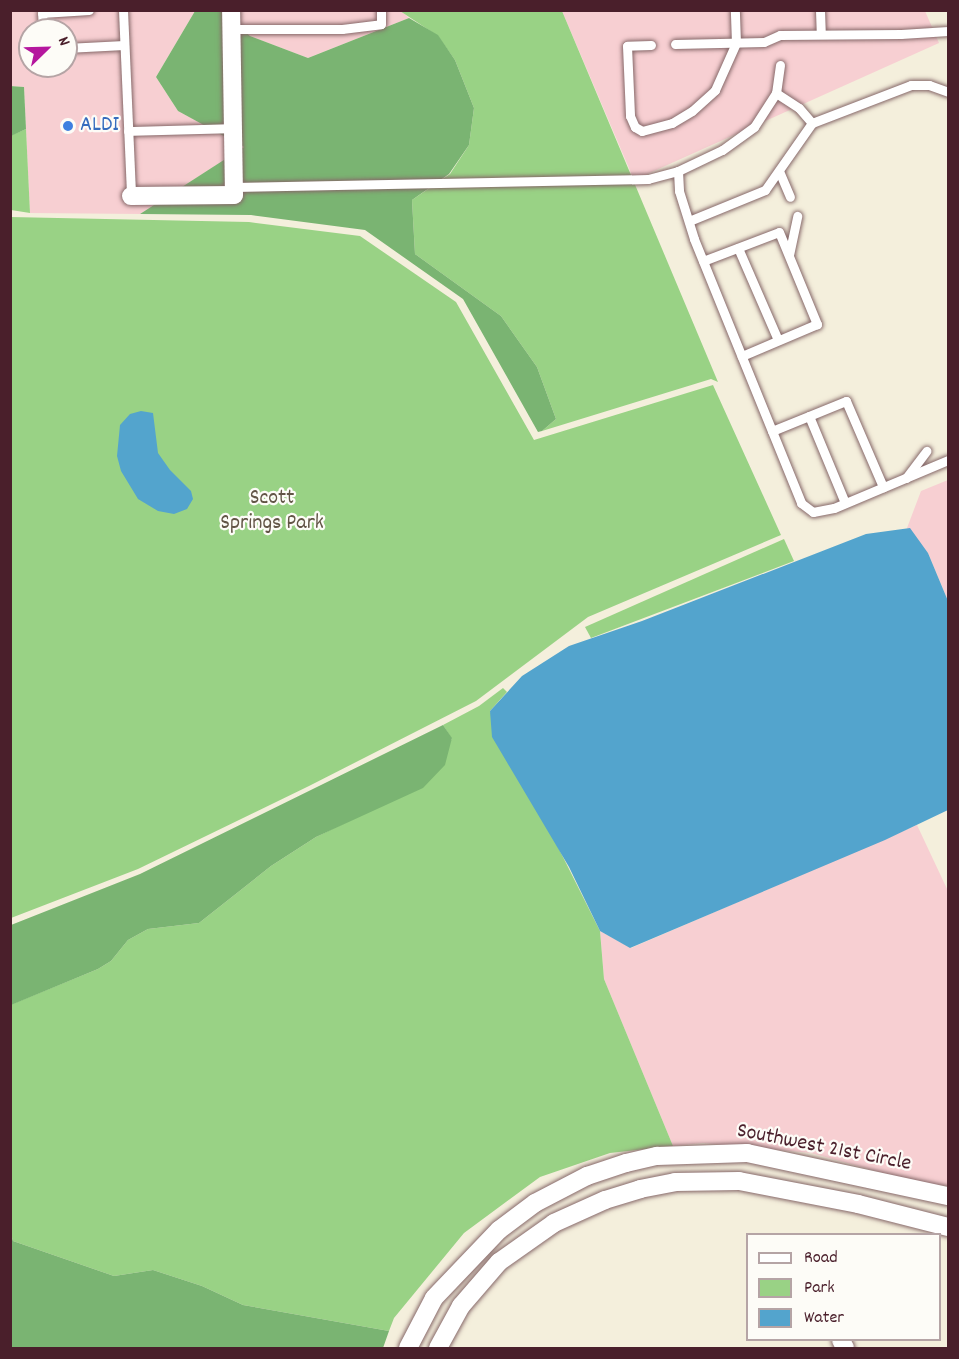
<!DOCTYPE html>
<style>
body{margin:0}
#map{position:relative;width:959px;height:1359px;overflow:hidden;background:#f4efdc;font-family:Dekko,sans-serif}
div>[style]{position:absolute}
.built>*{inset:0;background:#f7cfd2}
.green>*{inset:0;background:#99d285}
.forest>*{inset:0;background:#7ab472}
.water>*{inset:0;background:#53a4cd}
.roads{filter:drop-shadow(0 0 2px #866869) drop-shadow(0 0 2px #866869)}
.service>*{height:9px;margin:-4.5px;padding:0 4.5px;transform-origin:4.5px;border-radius:4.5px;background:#fff}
.minor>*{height:18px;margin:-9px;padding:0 9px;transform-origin:9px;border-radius:9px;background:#fff}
.dots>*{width:16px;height:16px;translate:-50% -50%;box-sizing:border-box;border:3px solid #fdfcf7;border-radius:50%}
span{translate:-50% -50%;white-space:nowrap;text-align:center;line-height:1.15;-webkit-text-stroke:4.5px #fdfcf7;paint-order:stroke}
.shop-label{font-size:22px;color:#366cbe}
.left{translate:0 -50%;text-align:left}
.park-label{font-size:22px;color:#625546}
.street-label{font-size:22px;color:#4a1f2b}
.frame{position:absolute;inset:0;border:12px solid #4a1f2b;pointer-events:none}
.legend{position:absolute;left:746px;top:1233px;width:195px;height:108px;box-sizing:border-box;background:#fdfcf7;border:2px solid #b5a4a5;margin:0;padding:8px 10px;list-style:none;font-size:18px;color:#4a1f2b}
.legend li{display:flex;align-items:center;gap:12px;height:30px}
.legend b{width:30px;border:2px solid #b5a4a5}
.north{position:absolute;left:18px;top:18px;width:60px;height:60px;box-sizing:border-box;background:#fdfcf7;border:2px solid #b5a4a5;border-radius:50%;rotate:67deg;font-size:16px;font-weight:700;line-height:24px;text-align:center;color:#4a1f2b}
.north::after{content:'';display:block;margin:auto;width:21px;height:27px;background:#b5179e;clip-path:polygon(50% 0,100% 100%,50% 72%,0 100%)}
</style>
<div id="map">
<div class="built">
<i style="clip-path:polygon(400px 10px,409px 18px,308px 58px,250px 36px,223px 11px)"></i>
<i style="clip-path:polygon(evenodd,10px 11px,195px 11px,156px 77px,178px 111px,245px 147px,140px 214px,30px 213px,24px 87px,11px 86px,10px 11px,30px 30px,66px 30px,66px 66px,30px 66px,30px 30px)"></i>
<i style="clip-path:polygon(562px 11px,925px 11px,939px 43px,634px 180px)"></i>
<i style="clip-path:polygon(948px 480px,948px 601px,928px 553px,907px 528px,921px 491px)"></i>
<i style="clip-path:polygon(917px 825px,948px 891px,948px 1186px,919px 1183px,811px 1153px,703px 1143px,673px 1146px,604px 979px,600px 931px,631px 948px)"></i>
</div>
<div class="green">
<i style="clip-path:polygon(400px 11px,562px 11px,718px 382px,711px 379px,542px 431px,556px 419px,537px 367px,501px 316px,415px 254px,412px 200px,450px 174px,469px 145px,474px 108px,455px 60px,438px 36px)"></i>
<i style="clip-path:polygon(26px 129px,30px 213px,11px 210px,10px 136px)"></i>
<i style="clip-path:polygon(10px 217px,249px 222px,360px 236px,456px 302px,534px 440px,713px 385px,781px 535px,588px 617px,476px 701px,309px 786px,138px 869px,11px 918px)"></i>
<i style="clip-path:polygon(784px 539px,794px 561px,591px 638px,585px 627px)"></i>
<i style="clip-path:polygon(503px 688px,507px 692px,490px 711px,600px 931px,604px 979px,673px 1146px,610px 1153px,540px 1177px,464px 1233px,394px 1318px,389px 1331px,243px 1305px,202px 1286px,153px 1270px,114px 1276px,13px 1241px,10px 1230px,10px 1005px,98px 969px,111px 961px,128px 940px,148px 929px,199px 923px,271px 866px,316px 837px,355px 818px,452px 739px,443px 725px,479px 706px)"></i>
</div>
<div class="forest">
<i style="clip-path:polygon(195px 11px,223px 11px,250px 36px,308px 58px,409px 18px,438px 35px,455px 60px,474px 108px,469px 145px,449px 174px,412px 200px,415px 254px,501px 316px,537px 367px,556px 419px,542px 431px,538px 432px,463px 299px,365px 230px,251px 215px,140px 214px,244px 147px,178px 111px,156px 77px)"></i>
<i style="clip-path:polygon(10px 86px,24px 87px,26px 129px,11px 136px)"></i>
<i style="clip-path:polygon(443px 725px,452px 738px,445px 765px,423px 788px,316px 837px,271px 866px,199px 923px,148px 929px,128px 940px,111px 961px,98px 969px,11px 1005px,11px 925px,140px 874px)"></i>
<i style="clip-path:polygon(10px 1230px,13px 1241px,114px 1276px,153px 1270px,202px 1286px,243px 1305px,389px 1331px,383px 1348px,11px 1348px)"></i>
</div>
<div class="water">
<i style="clip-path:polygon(141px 411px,153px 413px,158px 453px,170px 470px,191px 491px,193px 499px,187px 509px,174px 514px,158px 511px,138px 499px,121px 471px,117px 456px,120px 425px,130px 414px)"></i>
<i style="clip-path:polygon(910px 528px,928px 553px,948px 601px,948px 810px,885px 840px,630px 948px,600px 931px,569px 867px,492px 737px,490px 711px,522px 676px,569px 646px,642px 621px,866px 534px)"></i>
</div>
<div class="roads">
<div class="service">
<i style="left:123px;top:10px;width:186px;rotate:87.5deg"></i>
<i style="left:820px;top:10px;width:24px;rotate:88deg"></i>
<i style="left:231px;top:29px;width:111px"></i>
<i style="left:342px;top:29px;width:39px;rotate:-7deg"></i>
<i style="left:381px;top:24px;width:14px;rotate:-90deg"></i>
<i style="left:43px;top:30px;width:17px;rotate:-93deg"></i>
<i style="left:42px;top:13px;width:47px;rotate:-3.7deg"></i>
<i style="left:675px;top:44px;width:89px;rotate:-1.3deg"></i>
<i style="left:764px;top:42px;width:17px;rotate:-24deg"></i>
<i style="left:780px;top:35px;width:121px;rotate:-0.5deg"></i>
<i style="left:901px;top:34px;width:47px;rotate:-3.7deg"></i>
<i style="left:651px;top:45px;width:24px;rotate:178deg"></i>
<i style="left:627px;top:46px;width:70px;rotate:87.5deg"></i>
<i style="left:630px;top:116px;width:12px;rotate:66deg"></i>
<i style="left:635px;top:127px;width:8px;rotate:30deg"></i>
<i style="left:642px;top:131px;width:31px;rotate:-15deg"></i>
<i style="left:672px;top:123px;width:23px;rotate:-31deg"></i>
<i style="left:692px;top:111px;width:31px;rotate:-42deg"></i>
<i style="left:715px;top:90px;width:51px;rotate:-65.9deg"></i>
<i style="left:736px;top:43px;width:33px;rotate:-92deg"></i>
<i style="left:66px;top:48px;width:58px;rotate:-3deg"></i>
<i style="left:780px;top:65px;width:28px;rotate:98deg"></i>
<i style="left:776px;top:93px;width:40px;rotate:122.9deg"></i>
<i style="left:754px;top:127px;width:39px;rotate:144deg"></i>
<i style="left:722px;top:150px;width:49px;rotate:154.5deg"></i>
<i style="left:678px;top:171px;width:20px;rotate:87deg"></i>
<i style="left:679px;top:191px;width:50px;rotate:72.6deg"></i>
<i style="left:694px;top:239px;width:285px;rotate:67.9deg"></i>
<i style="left:801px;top:503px;width:15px;rotate:37deg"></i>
<i style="left:813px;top:512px;width:21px;rotate:-11deg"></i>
<i style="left:834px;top:508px;width:124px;rotate:-22.8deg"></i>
<i style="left:776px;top:93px;width:27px;rotate:33deg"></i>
<i style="left:799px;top:108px;width:20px;rotate:49deg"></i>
<i style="left:812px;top:123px;width:106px;rotate:-21deg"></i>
<i style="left:911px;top:85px;width:18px"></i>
<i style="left:929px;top:85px;width:20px;rotate:20deg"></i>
<i style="left:128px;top:131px;width:105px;rotate:-1.6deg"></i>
<i style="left:779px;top:171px;width:28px;rotate:67deg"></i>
<i style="left:234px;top:187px;width:414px;rotate:-1.1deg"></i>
<i style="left:648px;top:179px;width:31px;rotate:-15deg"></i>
<i style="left:689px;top:221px;width:82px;rotate:-22.2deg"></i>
<i style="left:765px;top:190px;width:82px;rotate:-55deg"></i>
<i style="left:738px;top:248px;width:100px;rotate:66.5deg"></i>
<i style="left:789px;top:255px;width:40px;rotate:-78deg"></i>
<i style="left:703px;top:261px;width:81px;rotate:-20.9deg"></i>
<i style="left:779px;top:232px;width:100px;rotate:67.6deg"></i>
<i style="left:817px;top:324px;width:82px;rotate:156.9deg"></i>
<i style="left:809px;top:416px;width:94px;rotate:67.5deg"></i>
<i style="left:772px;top:431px;width:80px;rotate:-22.1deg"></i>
<i style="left:846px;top:401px;width:94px;rotate:66.7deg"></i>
<i style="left:906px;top:478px;width:34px;rotate:-53deg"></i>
</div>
<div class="minor">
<i style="left:131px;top:196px;width:103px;rotate:-0.6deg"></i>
<i style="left:234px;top:195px;width:185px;rotate:-90.9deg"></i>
<i style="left:841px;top:1340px;width:9px;rotate:63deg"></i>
<i style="left:408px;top:1348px;width:56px;rotate:-62.5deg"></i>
<i style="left:434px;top:1298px;width:94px;rotate:-46.3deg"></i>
<i style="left:499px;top:1230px;width:45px;rotate:-36.9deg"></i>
<i style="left:535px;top:1203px;width:59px;rotate:-27.4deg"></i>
<i style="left:587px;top:1176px;width:41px;rotate:-18.4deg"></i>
<i style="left:626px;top:1163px;width:32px;rotate:-13deg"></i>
<i style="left:657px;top:1156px;width:90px;rotate:-1.9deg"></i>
<i style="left:747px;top:1153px;width:206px;rotate:12.1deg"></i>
<i style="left:438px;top:1348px;width:48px;rotate:-61.3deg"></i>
<i style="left:461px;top:1306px;width:58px;rotate:-49.2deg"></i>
<i style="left:499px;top:1262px;width:67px;rotate:-35.3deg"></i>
<i style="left:554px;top:1223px;width:56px;rotate:-24.3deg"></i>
<i style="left:605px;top:1200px;width:37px;rotate:-17deg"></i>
<i style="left:640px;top:1189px;width:36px;rotate:-11deg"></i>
<i style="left:675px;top:1182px;width:64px;rotate:-0.9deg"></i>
<i style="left:739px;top:1181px;width:121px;rotate:10.9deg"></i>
<i style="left:858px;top:1204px;width:93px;rotate:14.3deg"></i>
</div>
</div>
<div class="dots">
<i style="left:68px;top:126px;background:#3f7fe0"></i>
</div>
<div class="shop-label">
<span class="left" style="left:80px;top:126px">ALDI</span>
</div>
<div class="park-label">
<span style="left:272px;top:511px">Scott<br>Springs Park</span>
</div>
<div class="street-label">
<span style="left:824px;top:1148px;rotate:11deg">Southwest 21st Circle</span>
</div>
<div class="frame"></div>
<ul class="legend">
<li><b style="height:8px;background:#fff"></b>Road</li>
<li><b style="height:16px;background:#99d285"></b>Park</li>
<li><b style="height:16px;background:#53a4cd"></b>Water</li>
</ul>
<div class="north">N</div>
</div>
